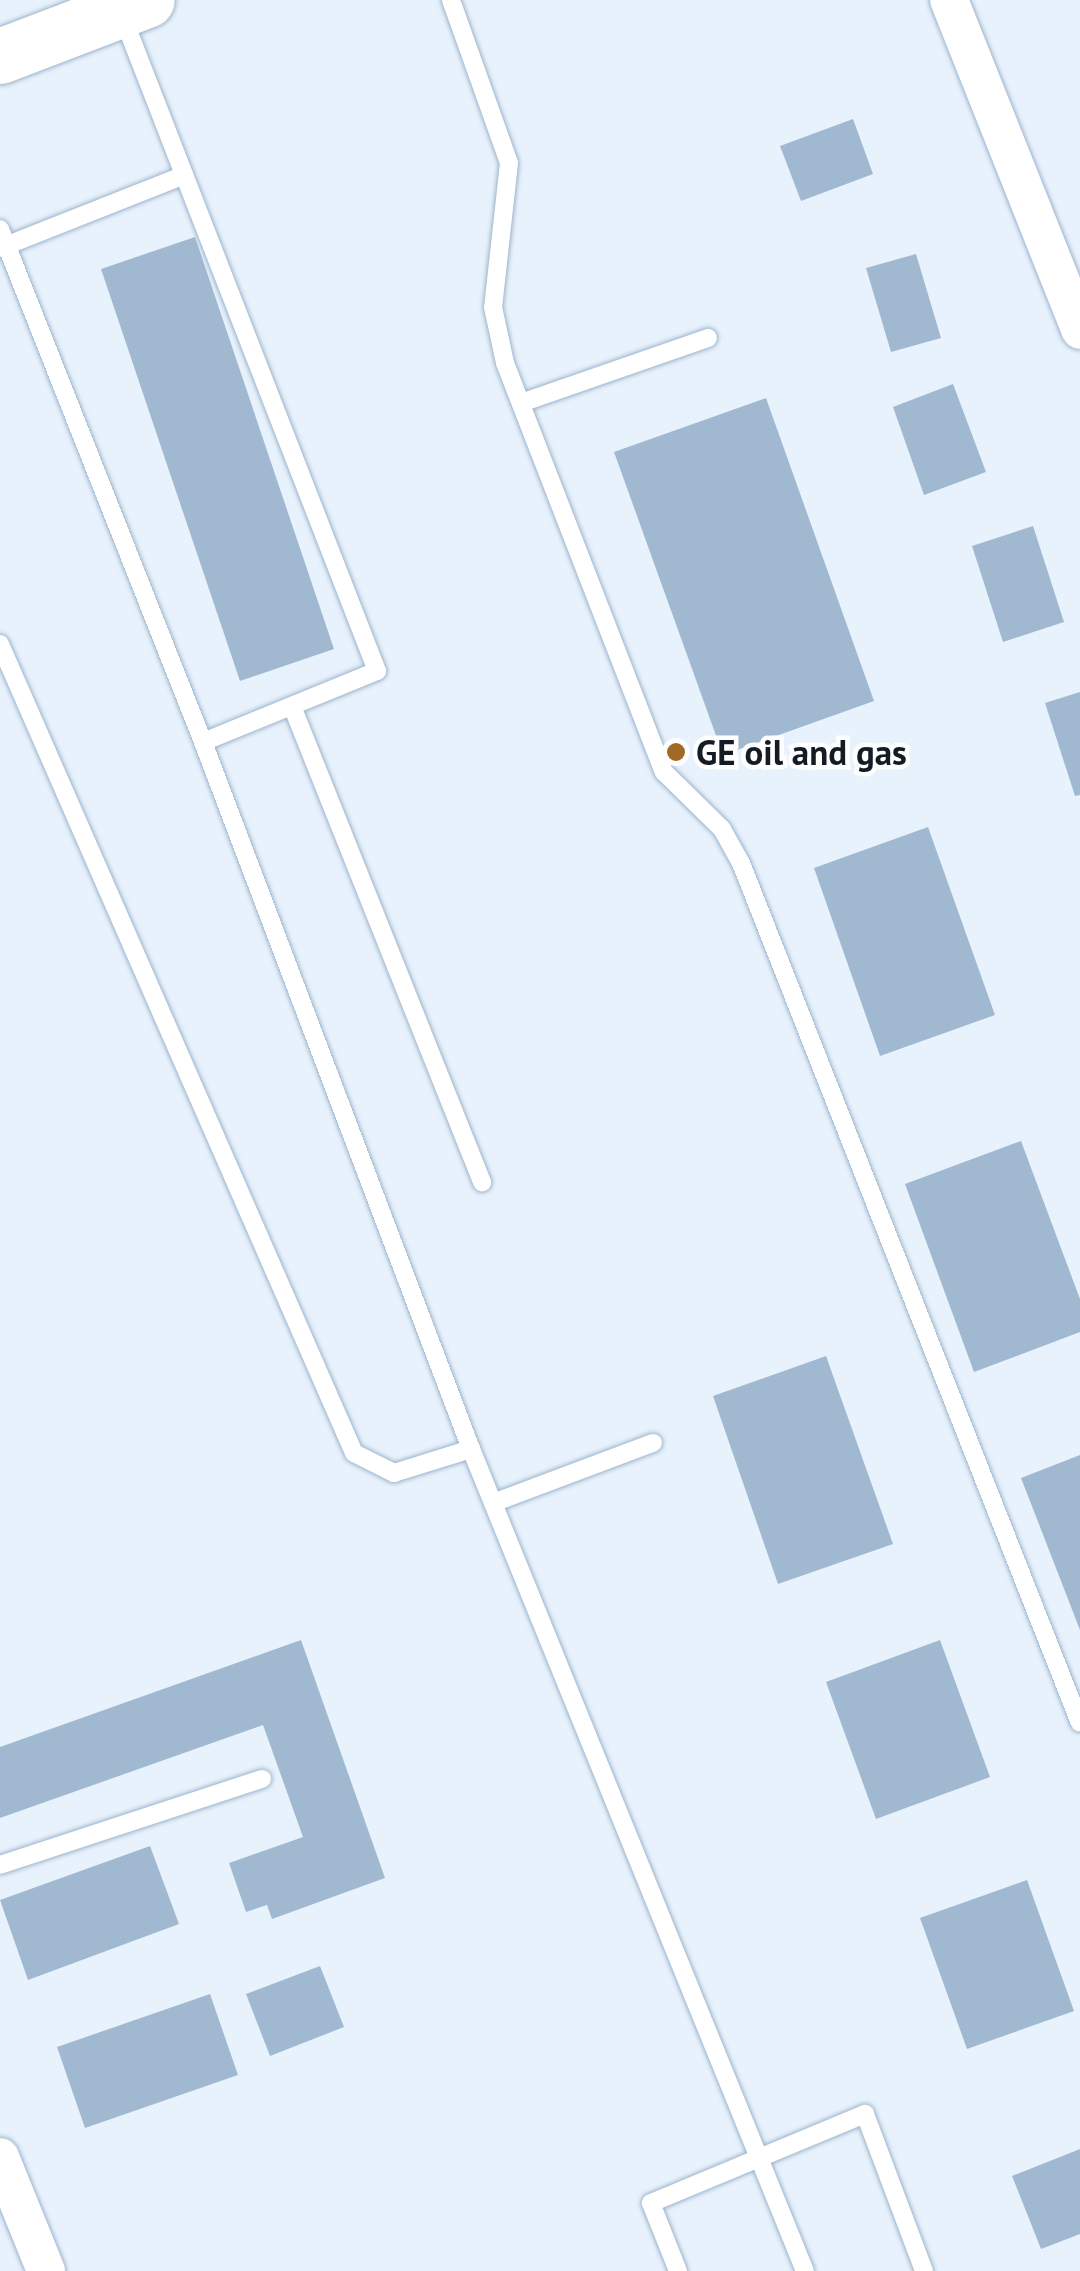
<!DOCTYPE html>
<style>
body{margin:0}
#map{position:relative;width:1080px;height:2271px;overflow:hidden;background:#e8f2fc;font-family:"PT Sans",sans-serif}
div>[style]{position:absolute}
.building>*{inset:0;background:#a0b9d0}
.roads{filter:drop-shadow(0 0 2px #9cb4cb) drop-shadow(0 0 2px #9cb4cb)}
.lane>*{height:18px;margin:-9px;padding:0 9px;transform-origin:9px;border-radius:9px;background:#fff}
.street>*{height:38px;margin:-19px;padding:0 19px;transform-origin:19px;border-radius:19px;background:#fff}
.primary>*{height:55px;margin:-27.5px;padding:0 27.5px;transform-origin:27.5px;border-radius:27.5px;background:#fff}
.dots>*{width:28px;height:28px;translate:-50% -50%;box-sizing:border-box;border:5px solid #fefefe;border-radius:50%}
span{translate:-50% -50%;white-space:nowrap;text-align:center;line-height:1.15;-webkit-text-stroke:9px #fefefe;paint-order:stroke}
.poi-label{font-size:35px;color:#131c25;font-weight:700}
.left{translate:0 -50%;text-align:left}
</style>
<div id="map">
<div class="building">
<i style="clip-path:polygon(853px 119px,873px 174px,801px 201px,780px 146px)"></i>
<i style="clip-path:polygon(195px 237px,334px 649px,240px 681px,101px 269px)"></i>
<i style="clip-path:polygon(916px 254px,941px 338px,891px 352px,866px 268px)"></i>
<i style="clip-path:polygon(953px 384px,986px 472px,924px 495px,893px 407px)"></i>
<i style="clip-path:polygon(766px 398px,874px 701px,723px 755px,614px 452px)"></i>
<i style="clip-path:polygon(1033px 526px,1064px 622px,1003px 642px,972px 546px)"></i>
<i style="clip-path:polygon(1080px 692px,1080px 795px,1075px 796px,1045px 703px)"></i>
<i style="clip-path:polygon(928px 827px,995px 1015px,880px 1056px,814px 868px)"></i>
<i style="clip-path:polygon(1021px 1141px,1080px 1299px,1080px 1332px,974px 1372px,905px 1184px)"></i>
<i style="clip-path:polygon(826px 1356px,893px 1544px,778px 1584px,713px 1396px)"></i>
<i style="clip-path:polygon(1080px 1455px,1080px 1630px,1021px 1478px)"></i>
<i style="clip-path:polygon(301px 1640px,385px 1878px,272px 1919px,267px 1905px,246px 1912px,229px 1863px,303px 1837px,263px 1725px,0 1818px,0 1747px)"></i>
<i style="clip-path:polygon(940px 1640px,990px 1777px,876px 1819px,826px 1682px)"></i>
<i style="clip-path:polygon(150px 1846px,179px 1924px,28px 1980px,0 1900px)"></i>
<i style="clip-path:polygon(1027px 1880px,1074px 2011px,967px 2049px,920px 1918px)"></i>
<i style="clip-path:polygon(320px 1966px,344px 2027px,270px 2056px,246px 1994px)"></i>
<i style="clip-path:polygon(210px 1994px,238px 2075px,85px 2128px,57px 2047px)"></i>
<i style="clip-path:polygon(1080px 2149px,1080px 2234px,1041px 2249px,1012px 2176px)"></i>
</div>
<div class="roads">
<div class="lane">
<i style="left:451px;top:0;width:173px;rotate:70.4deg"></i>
<i style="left:509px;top:163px;width:145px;rotate:96.3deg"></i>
<i style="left:493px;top:307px;width:57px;rotate:77.9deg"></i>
<i style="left:505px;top:363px;width:439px;rotate:68.8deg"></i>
<i style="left:664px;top:772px;width:81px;rotate:44.5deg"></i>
<i style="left:722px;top:829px;width:39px;rotate:61deg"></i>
<i style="left:741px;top:863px;width:924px;rotate:68.49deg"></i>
<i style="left:0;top:229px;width:552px;rotate:68.41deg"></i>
<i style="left:203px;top:742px;width:188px;rotate:-22.2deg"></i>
<i style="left:377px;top:671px;width:704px;rotate:-111.24deg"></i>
<i style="left:0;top:248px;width:198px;rotate:-21.6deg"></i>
<i style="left:521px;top:403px;width:198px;rotate:-19.2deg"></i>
<i style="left:0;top:644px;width:883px;rotate:66.37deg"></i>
<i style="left:354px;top:1453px;width:45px;rotate:26.6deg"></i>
<i style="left:394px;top:1473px;width:81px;rotate:-17.3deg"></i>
<i style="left:471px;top:1449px;width:887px;rotate:67.89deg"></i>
<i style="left:292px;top:706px;width:513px;rotate:68.24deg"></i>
<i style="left:203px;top:742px;width:756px;rotate:69.24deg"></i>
<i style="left:493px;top:1503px;width:171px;rotate:-20.6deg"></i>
<i style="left:0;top:1865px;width:276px;rotate:-18.2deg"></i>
<i style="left:678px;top:2271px;width:73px;rotate:-111.7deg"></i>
<i style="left:651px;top:2203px;width:232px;rotate:-22.6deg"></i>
<i style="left:865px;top:2114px;width:168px;rotate:69.4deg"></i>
</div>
<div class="street">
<i style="left:949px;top:0;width:355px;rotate:68.3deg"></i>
<i style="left:0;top:2157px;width:123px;rotate:68deg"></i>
</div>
<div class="primary">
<i style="left:0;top:56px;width:157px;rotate:-20.9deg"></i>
</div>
</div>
<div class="dots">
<i style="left:676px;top:752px;background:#a16925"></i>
</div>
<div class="poi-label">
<span class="left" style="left:696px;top:752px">GE oil and gas</span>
</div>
</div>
